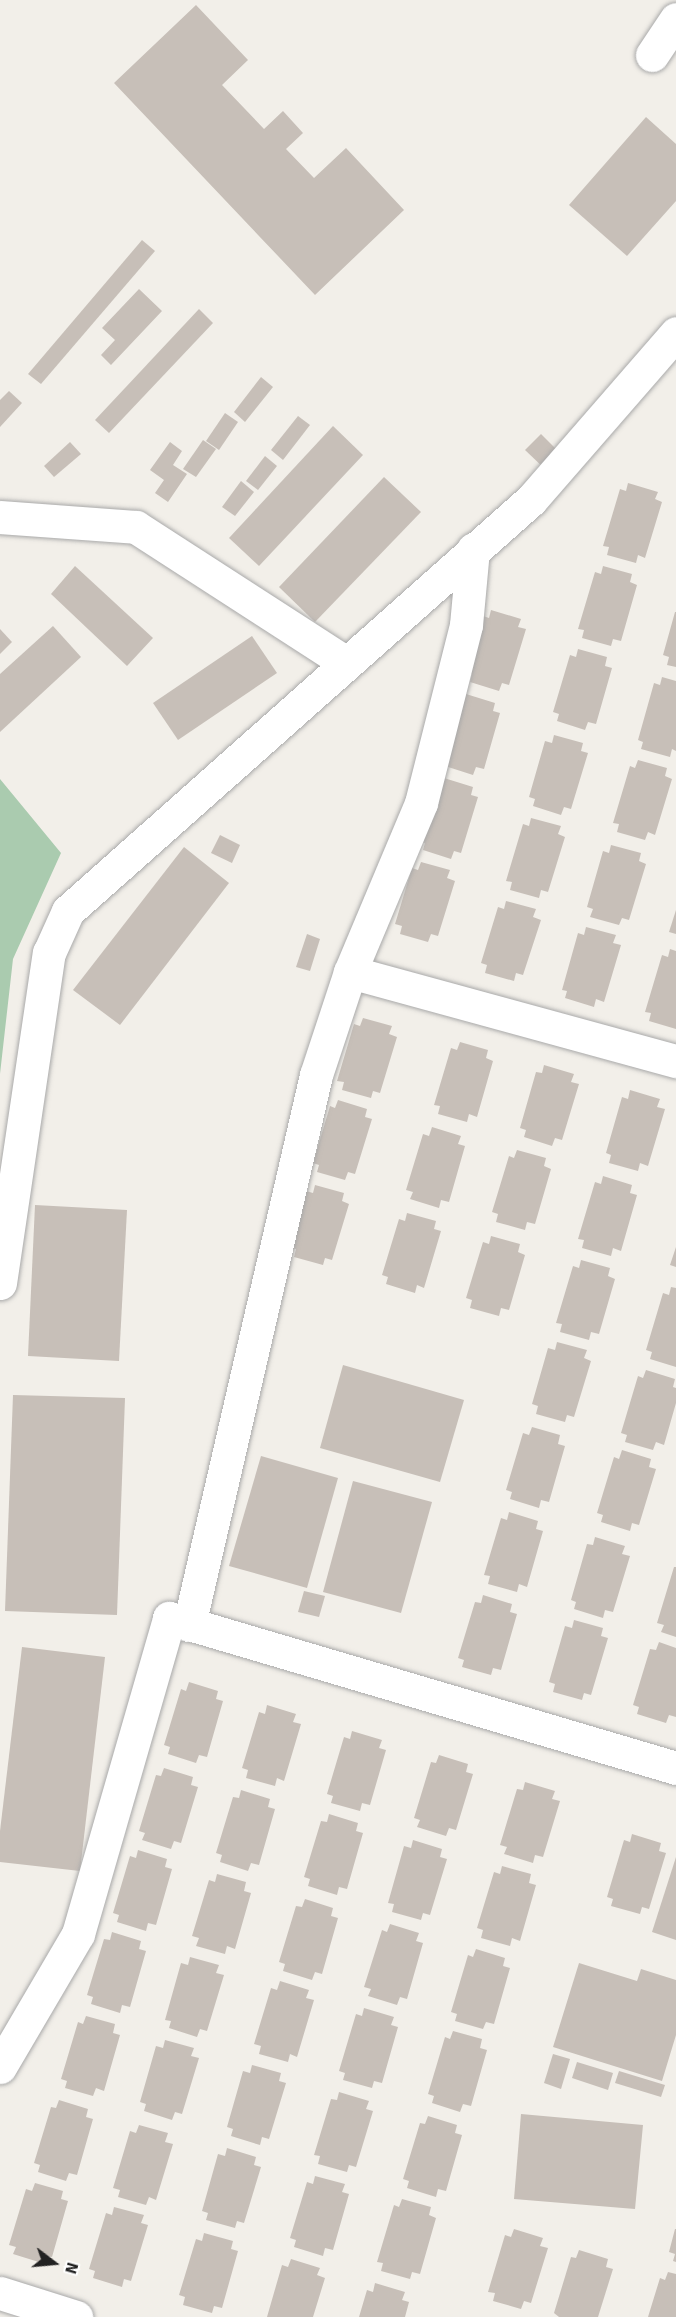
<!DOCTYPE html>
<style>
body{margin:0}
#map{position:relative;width:676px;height:2317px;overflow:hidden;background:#f2efe9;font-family:Signika,sans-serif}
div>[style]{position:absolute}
.cemetery>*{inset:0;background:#aacbaf}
.building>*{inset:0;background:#c7bfb8}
.roads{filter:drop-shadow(0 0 2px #a9a9a9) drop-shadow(0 0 2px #a9a9a9)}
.minor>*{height:33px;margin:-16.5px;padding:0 16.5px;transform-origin:16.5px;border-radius:16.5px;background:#fff}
span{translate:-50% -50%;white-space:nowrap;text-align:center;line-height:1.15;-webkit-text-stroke:5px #fff;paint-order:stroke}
.north{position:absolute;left:24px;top:2233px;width:60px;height:60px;-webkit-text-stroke:4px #fff;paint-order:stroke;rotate:106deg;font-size:16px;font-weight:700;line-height:24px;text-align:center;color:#222}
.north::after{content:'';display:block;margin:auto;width:21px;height:27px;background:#222;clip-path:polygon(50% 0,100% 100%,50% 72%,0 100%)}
</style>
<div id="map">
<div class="cemetery">
<i style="clip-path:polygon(0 779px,61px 853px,13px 959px,0 1074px)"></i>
</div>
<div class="building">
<i style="clip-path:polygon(196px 5px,248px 60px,222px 85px,264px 129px,283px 111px,303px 133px,286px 149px,314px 178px,346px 148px,404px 210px,315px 295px,114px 83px)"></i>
<i style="clip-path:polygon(646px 117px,676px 144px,676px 201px,627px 256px,569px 205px)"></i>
<i style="clip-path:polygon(142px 240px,155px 251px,41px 384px,28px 374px)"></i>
<i style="clip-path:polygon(139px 289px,162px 311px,111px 365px,101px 355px,115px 340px,102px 328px)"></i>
<i style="clip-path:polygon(199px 309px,213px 323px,109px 433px,95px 420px)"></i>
<i style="clip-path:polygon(261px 377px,273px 387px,245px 422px,234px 412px)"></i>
<i style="clip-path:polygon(9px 391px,22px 403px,0 427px,0 400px)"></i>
<i style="clip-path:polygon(225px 413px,238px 422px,219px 450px,206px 441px)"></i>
<i style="clip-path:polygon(298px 416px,310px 425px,283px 460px,271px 450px)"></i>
<i style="clip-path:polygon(333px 426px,363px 455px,259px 566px,229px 538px)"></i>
<i style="clip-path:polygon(541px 434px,561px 454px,546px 470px,525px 450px)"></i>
<i style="clip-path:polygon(203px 440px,216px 449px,196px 477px,183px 469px)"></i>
<i style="clip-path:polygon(70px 442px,81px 454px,54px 477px,44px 466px)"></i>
<i style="clip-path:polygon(170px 442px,182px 451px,173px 465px,187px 474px,168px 502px,155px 493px,164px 480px,150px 470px)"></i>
<i style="clip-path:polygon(265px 456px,277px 466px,258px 490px,246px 481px)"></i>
<i style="clip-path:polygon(384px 477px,421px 512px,315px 622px,279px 587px)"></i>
<i style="clip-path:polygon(241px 481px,254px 492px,235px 516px,222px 507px)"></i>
<i style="clip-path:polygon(628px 483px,658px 492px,655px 499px,662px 502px,645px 558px,638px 555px,636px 563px,607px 555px,609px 547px,603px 546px,620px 489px,626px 491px)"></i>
<i style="clip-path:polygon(75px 566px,153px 638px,127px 666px,51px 594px)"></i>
<i style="clip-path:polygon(603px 566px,632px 574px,630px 582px,637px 585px,621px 641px,613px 639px,611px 646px,582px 638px,584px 630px,578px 629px,595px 572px,601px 574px)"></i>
<i style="clip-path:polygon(491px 610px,521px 619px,518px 627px,526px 629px,509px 685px,502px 683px,499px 691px,470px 682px,472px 674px,466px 673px,483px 616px,489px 618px)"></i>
<i style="clip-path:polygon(675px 612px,676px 612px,676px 667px,667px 665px,669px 657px,663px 655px)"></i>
<i style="clip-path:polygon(53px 626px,81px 657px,0 732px,0 674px)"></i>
<i style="clip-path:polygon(0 629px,12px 642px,0 654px)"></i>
<i style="clip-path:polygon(252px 636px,277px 673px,178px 740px,153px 703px)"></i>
<i style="clip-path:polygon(578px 649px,607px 657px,605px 666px,612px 668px,596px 724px,588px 722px,585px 730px,557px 721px,559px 714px,553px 712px,570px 655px,576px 657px)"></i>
<i style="clip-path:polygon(662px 677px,676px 681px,676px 751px,672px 749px,670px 757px,641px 749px,643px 742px,638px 740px,654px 683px,660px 685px)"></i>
<i style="clip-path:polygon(466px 694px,495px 703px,493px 711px,500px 713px,484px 769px,476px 767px,473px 775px,445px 766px,458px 701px,464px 702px)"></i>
<i style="clip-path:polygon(554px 735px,583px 743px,581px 751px,588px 753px,571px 809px,564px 807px,561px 815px,533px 806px,535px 799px,529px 797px,545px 741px,552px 743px)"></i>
<i style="clip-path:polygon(638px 760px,667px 768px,665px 776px,672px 779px,655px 835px,648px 832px,645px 840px,617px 832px,619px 824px,613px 823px,630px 766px,635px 768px)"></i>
<i style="clip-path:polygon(444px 778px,473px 787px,471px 795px,478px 797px,461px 853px,454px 851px,451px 859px,423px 850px,425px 843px,419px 841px)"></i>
<i style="clip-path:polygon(531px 818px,561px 826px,558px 834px,565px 837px,548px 892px,541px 890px,539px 898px,510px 890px,512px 882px,506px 881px,523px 824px,529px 826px)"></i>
<i style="clip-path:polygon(220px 835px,240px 845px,232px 863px,211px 853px)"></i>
<i style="clip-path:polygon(611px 845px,641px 853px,639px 861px,646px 864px,629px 920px,622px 918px,619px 925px,590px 917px,593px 909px,587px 907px,603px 851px,609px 853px)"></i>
<i style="clip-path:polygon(184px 847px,229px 883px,120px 1025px,73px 990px)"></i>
<i style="clip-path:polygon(421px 862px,450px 870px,447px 878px,455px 881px,438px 936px,431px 934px,428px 942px,400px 934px,402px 926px,395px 924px,412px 868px,418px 870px)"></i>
<i style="clip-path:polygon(506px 901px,536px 909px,533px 917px,541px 920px,523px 975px,516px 973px,514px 981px,485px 973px,487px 965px,481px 963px,498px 907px,504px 909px)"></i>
<i style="clip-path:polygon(676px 910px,676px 934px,669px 932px)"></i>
<i style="clip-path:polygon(586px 927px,616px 935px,613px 943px,621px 945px,604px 1002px,596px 999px,594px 1007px,565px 998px,567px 991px,562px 990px,578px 933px,584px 935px)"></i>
<i style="clip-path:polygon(307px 934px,320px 939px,310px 971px,296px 967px)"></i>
<i style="clip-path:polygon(670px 949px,676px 951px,676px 1029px,649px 1021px,651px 1013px,645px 1012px,662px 955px,668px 957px)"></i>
<i style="clip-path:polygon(363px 1018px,392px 1026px,389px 1034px,397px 1037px,380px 1093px,373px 1091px,371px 1098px,342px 1090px,344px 1082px,337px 1081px,354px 1024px,360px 1026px)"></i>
<i style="clip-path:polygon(460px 1042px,488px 1050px,486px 1058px,493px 1061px,477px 1117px,469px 1114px,467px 1122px,438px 1114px,440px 1106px,434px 1105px,451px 1048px,457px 1050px)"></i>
<i style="clip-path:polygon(544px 1065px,574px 1074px,571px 1082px,579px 1084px,562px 1140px,555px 1138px,552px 1146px,524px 1137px,526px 1130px,520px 1128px,536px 1072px,542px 1073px)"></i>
<i style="clip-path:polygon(630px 1090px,660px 1099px,657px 1107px,665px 1109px,648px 1166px,640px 1163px,638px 1171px,609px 1163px,611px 1155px,606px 1153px,622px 1097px,628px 1099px)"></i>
<i style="clip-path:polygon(338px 1100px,367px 1109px,365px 1117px,372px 1119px,355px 1174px,348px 1172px,345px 1180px,317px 1172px,319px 1165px,313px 1163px,330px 1106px,335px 1108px)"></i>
<i style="clip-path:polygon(432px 1127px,461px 1136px,458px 1144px,465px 1146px,449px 1202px,441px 1200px,439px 1208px,410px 1199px,413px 1192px,406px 1190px,423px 1134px,429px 1136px)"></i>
<i style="clip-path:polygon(517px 1150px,546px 1158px,544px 1166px,551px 1169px,535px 1224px,527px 1222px,525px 1230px,496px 1222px,498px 1214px,492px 1212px,509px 1156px,514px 1158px)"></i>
<i style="clip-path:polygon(603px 1176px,632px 1185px,630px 1193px,637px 1195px,621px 1251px,613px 1248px,611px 1256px,582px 1248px,584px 1240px,578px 1239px,595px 1182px,601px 1184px)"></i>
<i style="clip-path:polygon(315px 1185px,344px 1193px,342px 1201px,349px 1204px,332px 1260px,325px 1258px,323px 1265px,294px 1257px,296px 1249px,290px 1248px,306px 1191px,313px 1193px)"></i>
<i style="clip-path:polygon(35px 1205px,127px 1210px,119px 1361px,28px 1356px)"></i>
<i style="clip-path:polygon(407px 1213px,436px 1221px,434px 1229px,441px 1231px,424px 1288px,417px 1285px,415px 1293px,386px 1284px,388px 1277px,382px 1275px,399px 1219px,405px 1221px)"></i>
<i style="clip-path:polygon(491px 1236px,520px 1244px,518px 1252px,525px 1255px,509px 1310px,501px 1308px,499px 1316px,470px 1308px,472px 1300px,466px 1298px,483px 1242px,489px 1244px)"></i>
<i style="clip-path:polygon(676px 1247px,676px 1267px,670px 1265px)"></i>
<i style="clip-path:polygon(581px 1260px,610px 1268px,608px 1276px,615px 1279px,599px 1334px,591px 1332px,589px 1340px,560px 1332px,562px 1324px,556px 1323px,573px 1266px,579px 1268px)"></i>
<i style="clip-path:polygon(671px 1287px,676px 1288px,676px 1367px,650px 1359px,652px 1352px,646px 1350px,663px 1293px,669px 1295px)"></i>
<i style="clip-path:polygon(557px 1342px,587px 1350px,584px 1358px,591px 1361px,574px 1417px,567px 1415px,565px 1422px,536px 1414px,538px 1406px,532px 1404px,548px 1348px,555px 1350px)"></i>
<i style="clip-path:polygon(343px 1365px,464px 1400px,440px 1482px,320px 1448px)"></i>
<i style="clip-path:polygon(646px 1370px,675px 1379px,673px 1387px,676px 1388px,676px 1403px,664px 1445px,656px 1442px,653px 1450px,625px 1442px,627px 1435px,621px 1433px,638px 1376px,643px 1378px)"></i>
<i style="clip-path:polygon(13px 1395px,125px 1398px,117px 1615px,5px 1611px)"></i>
<i style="clip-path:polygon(532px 1427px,560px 1435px,558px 1444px,565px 1446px,549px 1502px,541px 1500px,539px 1508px,510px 1499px,512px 1492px,506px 1490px,523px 1433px,529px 1435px)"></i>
<i style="clip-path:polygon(622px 1450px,651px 1459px,649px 1467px,656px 1469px,639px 1525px,632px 1523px,630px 1531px,601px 1522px,603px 1515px,597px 1513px,614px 1457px,619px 1459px)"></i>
<i style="clip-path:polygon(261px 1456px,338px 1478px,307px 1588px,229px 1566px)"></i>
<i style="clip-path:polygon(353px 1481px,432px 1502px,401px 1613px,323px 1592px)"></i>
<i style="clip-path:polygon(509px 1512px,538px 1521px,536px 1529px,543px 1531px,527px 1587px,519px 1584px,517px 1592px,488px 1584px,490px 1576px,484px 1575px,501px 1518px,507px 1520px)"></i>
<i style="clip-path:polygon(595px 1537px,625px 1546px,622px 1554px,630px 1556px,613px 1612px,605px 1610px,603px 1618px,574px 1609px,576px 1602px,571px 1600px,587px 1544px,593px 1545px)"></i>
<i style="clip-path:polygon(674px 1567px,676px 1567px,676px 1637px,661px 1632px,664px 1625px,657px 1623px)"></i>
<i style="clip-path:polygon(304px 1591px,325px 1596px,319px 1617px,298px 1612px)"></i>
<i style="clip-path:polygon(483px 1595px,512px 1604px,510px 1612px,517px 1614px,501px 1670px,493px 1668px,491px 1675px,462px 1667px,464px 1660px,458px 1658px,475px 1602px,481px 1603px)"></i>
<i style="clip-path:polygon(574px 1620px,603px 1628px,601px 1636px,608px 1638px,591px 1695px,584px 1693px,582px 1700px,553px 1692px,555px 1684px,549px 1682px,565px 1626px,572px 1628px)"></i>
<i style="clip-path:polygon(659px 1642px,676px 1648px,676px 1717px,669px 1715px,666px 1723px,637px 1714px,639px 1707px,633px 1705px,650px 1649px,656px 1650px)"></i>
<i style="clip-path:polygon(22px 1647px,105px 1657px,80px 1871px,0 1862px,0 1831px)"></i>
<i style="clip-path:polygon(189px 1682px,218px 1691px,216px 1699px,223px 1701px,207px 1757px,199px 1755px,196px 1763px,168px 1754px,170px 1747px,164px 1745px,181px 1689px,186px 1691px)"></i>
<i style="clip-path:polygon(267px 1705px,296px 1714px,293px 1722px,301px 1724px,284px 1781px,277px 1778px,275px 1786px,246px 1778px,248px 1770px,242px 1768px,259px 1712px,265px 1714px)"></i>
<i style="clip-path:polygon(352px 1731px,382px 1740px,379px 1748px,386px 1750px,370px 1805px,362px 1803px,360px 1811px,331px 1803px,333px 1796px,327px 1794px,344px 1737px,350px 1739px)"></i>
<i style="clip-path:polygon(439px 1755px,468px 1764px,466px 1772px,473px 1774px,456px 1830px,449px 1828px,446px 1836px,417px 1827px,420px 1820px,414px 1818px,431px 1762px,436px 1763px)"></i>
<i style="clip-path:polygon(164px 1768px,193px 1777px,191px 1785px,198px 1787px,181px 1843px,174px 1841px,171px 1849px,142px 1840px,145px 1833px,139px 1831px,156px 1775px,161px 1776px)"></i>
<i style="clip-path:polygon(525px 1782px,555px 1791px,552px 1799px,560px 1801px,543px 1857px,535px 1855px,533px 1863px,504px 1854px,507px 1847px,500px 1845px,517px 1789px,523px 1790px)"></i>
<i style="clip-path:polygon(241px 1790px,270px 1799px,268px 1807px,275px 1809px,259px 1865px,251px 1863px,248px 1871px,220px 1862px,222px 1855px,216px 1853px,233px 1797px,239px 1798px)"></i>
<i style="clip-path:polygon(329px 1814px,358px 1823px,356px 1831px,363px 1833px,347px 1889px,339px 1887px,337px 1895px,308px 1886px,310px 1879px,304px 1877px,321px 1821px,327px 1822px)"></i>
<i style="clip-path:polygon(632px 1834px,661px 1843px,659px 1851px,666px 1853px,649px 1909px,642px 1907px,640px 1914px,611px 1906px,613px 1899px,607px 1897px,624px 1840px,630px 1842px)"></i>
<i style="clip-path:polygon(413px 1840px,442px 1849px,440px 1857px,447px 1859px,430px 1915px,423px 1913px,421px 1920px,392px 1912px,394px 1904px,388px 1903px,404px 1846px,411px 1848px)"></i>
<i style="clip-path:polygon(138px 1850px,167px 1859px,165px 1867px,172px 1869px,156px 1925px,148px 1923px,146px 1931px,117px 1922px,119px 1915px,113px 1913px,130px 1856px,136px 1858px)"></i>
<i style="clip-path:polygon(676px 1857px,676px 1940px,652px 1932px)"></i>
<i style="clip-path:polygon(502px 1866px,531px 1874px,529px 1883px,536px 1885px,520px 1941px,512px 1938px,510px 1946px,481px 1938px,483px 1930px,477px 1928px,494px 1872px,500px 1874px)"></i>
<i style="clip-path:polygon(217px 1874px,246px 1882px,244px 1891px,251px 1893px,235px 1949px,227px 1946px,225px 1954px,196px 1946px,199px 1938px,192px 1936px,209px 1880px,215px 1882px)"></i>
<i style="clip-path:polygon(305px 1899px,333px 1908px,331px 1916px,338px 1918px,322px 1974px,315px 1972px,312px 1980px,283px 1971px,285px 1964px,279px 1962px,296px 1906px,302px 1907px)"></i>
<i style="clip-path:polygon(390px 1924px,419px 1933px,416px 1941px,423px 1943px,407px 1999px,400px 1997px,397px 2005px,368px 1996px,371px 1989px,364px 1987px,382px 1930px,387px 1932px)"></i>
<i style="clip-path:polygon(112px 1932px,141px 1941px,139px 1949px,146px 1951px,130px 2007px,122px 2005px,120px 2013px,91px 2004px,93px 1997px,87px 1995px,104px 1939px,110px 1940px)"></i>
<i style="clip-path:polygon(476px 1949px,505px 1958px,503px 1966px,510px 1968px,494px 2024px,486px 2022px,483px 2029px,455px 2021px,457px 2014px,451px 2012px,468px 1955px,473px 1957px)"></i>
<i style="clip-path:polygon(190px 1957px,219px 1965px,216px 1973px,224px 1975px,207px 2031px,200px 2029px,197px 2037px,169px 2028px,171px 2021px,165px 2020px,181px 1963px,188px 1965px)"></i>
<i style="clip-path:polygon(579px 1963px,637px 1981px,641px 1969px,676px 1980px,676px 2035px,662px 2081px,553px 2047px)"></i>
<i style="clip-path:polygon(280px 1981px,309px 1990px,306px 1998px,314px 2000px,297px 2057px,290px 2054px,288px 2062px,259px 2054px,261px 2046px,254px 2044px,271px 1988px,277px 1990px)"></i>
<i style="clip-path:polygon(364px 2008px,394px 2017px,391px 2025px,398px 2027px,382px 2083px,374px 2081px,372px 2088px,343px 2080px,345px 2073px,339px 2071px,356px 2014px,362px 2016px)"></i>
<i style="clip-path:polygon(86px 2016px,115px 2024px,113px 2033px,120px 2035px,104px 2091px,96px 2088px,93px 2096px,65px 2088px,67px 2081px,61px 2079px,78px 2022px,83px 2024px)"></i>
<i style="clip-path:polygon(453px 2031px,482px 2039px,480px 2048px,487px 2050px,471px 2106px,463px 2104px,460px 2112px,432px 2103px,434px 2096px,428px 2094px,445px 2037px,450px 2039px)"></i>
<i style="clip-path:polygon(165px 2040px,194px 2048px,191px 2056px,199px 2058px,182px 2114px,175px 2112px,172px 2120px,144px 2111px,146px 2104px,140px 2102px,156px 2046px,163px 2048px)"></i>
<i style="clip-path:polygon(553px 2054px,570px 2059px,561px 2089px,544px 2083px)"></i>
<i style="clip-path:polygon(577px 2062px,613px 2073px,608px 2090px,572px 2078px)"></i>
<i style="clip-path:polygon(252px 2065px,281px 2073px,279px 2081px,286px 2083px,269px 2139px,262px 2137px,260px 2145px,231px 2136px,233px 2129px,227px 2127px,243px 2071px,250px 2073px)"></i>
<i style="clip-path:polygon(619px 2071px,665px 2085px,661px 2097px,615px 2083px)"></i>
<i style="clip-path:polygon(339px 2092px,369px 2101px,366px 2109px,373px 2111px,356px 2167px,349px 2165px,347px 2172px,318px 2164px,320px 2156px,314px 2155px,331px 2099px,337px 2100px)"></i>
<i style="clip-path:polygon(59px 2100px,88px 2109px,86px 2117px,93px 2119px,77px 2175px,69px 2173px,66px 2181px,38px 2172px,40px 2165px,34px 2163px,51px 2107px,56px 2108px)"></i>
<i style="clip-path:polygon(521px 2114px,643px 2125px,635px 2209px,514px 2199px)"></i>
<i style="clip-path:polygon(428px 2116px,457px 2125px,455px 2133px,462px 2135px,446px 2191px,438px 2189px,436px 2197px,407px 2188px,409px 2181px,403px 2179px,420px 2123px,425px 2124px)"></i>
<i style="clip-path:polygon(139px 2125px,168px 2133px,165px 2142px,173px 2144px,156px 2200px,149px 2197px,146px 2205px,118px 2197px,120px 2190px,113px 2188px,130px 2131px,136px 2133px)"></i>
<i style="clip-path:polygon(227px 2148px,256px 2157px,254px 2165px,261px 2167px,244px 2223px,237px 2221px,235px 2228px,206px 2220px,208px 2213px,202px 2211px,218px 2154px,225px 2156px)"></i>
<i style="clip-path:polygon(315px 2176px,345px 2184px,342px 2192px,349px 2194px,333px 2250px,325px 2248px,323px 2256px,294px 2247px,296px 2240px,290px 2238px,307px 2182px,313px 2184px)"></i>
<i style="clip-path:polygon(35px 2183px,63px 2191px,61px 2199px,68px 2201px,52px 2257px,45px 2255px,42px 2263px,13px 2254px,16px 2247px,9px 2245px,26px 2189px,32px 2191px)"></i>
<i style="clip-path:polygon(402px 2199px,431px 2207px,429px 2215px,436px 2218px,420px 2274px,412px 2272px,410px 2279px,381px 2271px,383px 2263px,377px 2262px,394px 2205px,399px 2207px)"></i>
<i style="clip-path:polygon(114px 2207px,144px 2215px,141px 2223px,148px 2225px,131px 2281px,124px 2279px,122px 2287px,93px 2278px,95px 2271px,89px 2269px,106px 2213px,112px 2215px)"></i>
<i style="clip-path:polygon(514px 2229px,543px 2238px,540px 2246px,548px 2248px,531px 2303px,524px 2301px,521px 2309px,493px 2301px,495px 2293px,488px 2292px,505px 2235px,511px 2237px)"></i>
<i style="clip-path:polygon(675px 2229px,676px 2229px,676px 2262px,673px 2261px,675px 2254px,669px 2252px)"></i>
<i style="clip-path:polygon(204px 2233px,233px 2241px,231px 2249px,238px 2251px,222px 2308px,214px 2306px,212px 2313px,183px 2305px,185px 2297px,179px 2295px,196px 2239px,202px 2241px)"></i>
<i style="clip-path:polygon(579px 2250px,608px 2259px,606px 2267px,613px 2269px,598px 2317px,559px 2317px,554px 2313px,571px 2257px,576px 2258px)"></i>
<i style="clip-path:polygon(291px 2259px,320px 2268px,317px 2275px,325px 2278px,313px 2317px,267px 2317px,282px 2265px,288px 2267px)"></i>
<i style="clip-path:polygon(668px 2272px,676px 2274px,676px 2317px,648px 2317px,660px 2278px,665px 2280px)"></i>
<i style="clip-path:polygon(375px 2283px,405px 2292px,402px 2300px,409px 2302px,405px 2317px,359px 2317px,367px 2290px,373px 2292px)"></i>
</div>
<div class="roads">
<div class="minor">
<i style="left:652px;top:55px;width:43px;rotate:-56.3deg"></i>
<i style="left:0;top:517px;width:136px;rotate:4.2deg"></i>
<i style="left:136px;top:527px;width:249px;rotate:32.9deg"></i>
<i style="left:350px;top:972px;width:338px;rotate:15.3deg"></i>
<i style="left:0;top:1283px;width:334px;rotate:-81.6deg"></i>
<i style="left:49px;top:953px;width:46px;rotate:-65.7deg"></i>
<i style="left:68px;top:911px;width:619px;rotate:-41.6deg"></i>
<i style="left:531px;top:500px;width:221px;rotate:-49deg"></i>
<i style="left:189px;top:1625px;width:564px;rotate:-77deg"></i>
<i style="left:316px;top:1075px;width:108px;rotate:-71.7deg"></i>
<i style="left:350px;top:972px;width:183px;rotate:-67.2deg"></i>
<i style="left:421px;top:803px;width:184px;rotate:-75.8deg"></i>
<i style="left:466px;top:625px;width:76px;rotate:-84.7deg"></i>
<i style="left:0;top:2067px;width:154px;rotate:-59.6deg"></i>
<i style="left:78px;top:1934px;width:329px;rotate:-73.9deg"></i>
<i style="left:169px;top:1618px;width:529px;rotate:16.48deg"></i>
<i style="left:0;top:2293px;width:80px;rotate:17.5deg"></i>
</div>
</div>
<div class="north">N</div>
</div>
